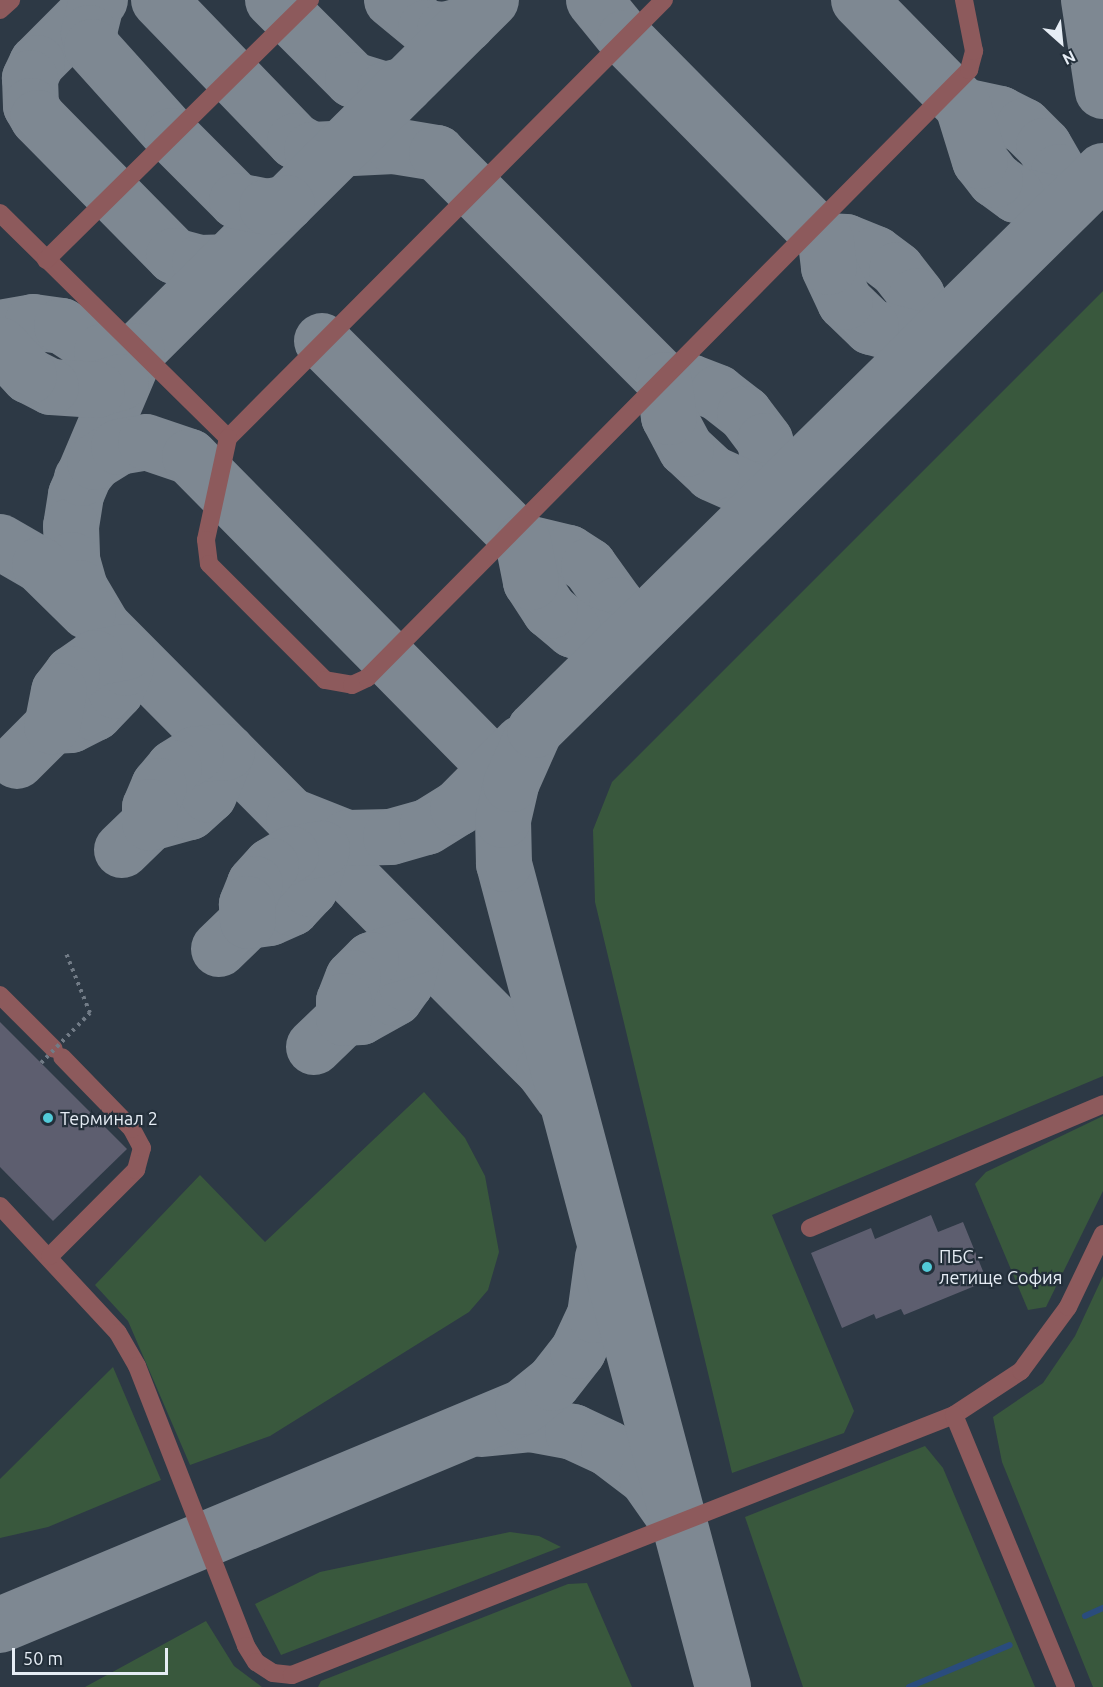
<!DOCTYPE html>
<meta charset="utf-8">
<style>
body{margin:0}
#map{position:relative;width:1103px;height:1687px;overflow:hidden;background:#2d3945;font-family:Ubuntu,sans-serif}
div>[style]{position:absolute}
.green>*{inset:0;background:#39583d}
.stream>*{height:6px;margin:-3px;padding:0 3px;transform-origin:3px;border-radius:3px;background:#2a4c7d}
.taxiway>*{height:56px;margin:-28px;padding:0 28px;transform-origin:28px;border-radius:28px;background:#7e8892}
.building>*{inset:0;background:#5d5e6f}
.minor>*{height:18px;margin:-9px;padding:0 9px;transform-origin:9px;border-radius:9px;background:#8d5a5c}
.path-bridge>*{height:4px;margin-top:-2px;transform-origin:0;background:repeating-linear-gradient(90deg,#717b86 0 3px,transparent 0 7.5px)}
.dots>*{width:16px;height:16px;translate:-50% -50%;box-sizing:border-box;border:3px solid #232f3a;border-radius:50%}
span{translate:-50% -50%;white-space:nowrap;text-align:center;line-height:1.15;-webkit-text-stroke:4.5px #232f3a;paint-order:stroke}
.poi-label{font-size:18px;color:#e6edf5}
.left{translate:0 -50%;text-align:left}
.north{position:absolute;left:1031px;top:12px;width:60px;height:60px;-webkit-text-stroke:4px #232f3a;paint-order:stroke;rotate:153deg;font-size:16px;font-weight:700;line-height:24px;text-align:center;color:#e6edf5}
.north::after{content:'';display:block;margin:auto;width:21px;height:27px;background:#e6edf5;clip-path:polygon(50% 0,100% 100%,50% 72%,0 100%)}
.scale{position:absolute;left:12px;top:1648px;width:156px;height:27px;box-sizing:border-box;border:3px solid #e6edf5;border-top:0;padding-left:8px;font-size:18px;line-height:21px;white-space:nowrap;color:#e6edf5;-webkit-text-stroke:4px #232f3a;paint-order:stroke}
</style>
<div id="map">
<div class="green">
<i style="clip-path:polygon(1103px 291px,1103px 1076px,772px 1215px,854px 1411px,844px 1433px,732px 1473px,595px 902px,593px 830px,612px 782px)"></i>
<i style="clip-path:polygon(424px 1092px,465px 1138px,485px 1176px,499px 1252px,488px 1290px,469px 1312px,270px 1436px,190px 1465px,128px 1321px,95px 1285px,200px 1175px,265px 1242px)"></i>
<i style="clip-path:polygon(1103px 1116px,1103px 1191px,1046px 1307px,1028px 1310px,975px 1184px,986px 1172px)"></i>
<i style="clip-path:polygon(1103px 1276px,1103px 1687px,1093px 1687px,1002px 1462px,993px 1417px,1043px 1383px,1075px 1336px)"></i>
<i style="clip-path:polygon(113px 1367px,161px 1480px,48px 1527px,0 1538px,0 1479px)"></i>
<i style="clip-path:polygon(925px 1446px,943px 1468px,1035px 1687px,803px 1687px,745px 1517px)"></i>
<i style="clip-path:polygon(510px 1532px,539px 1536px,561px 1547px,281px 1655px,255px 1604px,320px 1572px)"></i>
<i style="clip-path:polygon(587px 1583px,632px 1687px,318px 1687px,321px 1681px,568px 1584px)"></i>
<i style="clip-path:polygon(206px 1621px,234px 1666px,262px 1687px,85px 1687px)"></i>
</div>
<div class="stream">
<i style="left:1085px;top:1616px;width:20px;rotate:-24deg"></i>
<i style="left:909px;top:1687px;width:109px;rotate:-22.6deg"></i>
</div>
<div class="taxiway">
<i style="left:100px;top:0;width:89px;rotate:135deg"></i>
<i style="left:37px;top:63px;width:17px;rotate:115deg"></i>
<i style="left:30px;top:78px;width:28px;rotate:88deg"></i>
<i style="left:31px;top:106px;width:14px;rotate:60deg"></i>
<i style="left:38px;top:118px;width:194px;rotate:45.4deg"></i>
<i style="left:174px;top:256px;width:27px;rotate:15deg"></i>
<i style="left:200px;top:263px;width:25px;rotate:-2deg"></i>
<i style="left:159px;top:0;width:196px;rotate:46deg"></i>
<i style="left:295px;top:141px;width:19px;rotate:28deg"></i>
<i style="left:312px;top:150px;width:82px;rotate:-2.8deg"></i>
<i style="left:394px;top:146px;width:44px;rotate:9.2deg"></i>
<i style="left:437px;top:153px;width:321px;rotate:45deg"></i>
<i style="left:664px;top:380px;width:26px;rotate:4deg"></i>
<i style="left:690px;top:382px;width:30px;rotate:21deg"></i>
<i style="left:718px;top:393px;width:34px;rotate:38deg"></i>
<i style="left:745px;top:414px;width:34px;rotate:53deg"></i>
<i style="left:765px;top:441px;width:53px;rotate:80.2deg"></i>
<i style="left:774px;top:493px;width:29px;rotate:-170deg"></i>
<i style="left:745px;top:488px;width:36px;rotate:-156deg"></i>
<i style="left:712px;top:473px;width:35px;rotate:-137deg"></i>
<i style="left:686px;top:449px;width:36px;rotate:-118deg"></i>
<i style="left:669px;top:417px;width:37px;rotate:-98deg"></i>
<i style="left:273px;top:0;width:113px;rotate:45deg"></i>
<i style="left:353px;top:80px;width:34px;rotate:17deg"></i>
<i style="left:385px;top:90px;width:21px;rotate:-14deg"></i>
<i style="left:392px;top:0;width:44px;rotate:39.5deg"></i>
<i style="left:426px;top:28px;width:19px;rotate:6deg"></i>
<i style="left:445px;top:30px;width:23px;rotate:-15deg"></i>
<i style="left:491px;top:0;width:499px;rotate:135.2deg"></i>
<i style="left:137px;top:351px;width:156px;rotate:113deg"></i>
<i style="left:76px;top:495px;width:31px;rotate:99deg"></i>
<i style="left:71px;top:526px;width:34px;rotate:88deg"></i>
<i style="left:72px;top:560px;width:29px;rotate:74deg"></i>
<i style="left:80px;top:588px;width:45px;rotate:59.5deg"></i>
<i style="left:103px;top:627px;width:626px;rotate:45.19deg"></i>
<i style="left:544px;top:1071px;width:31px;rotate:54deg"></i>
<i style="left:594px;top:0;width:49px;rotate:50.8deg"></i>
<i style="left:625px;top:38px;width:286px;rotate:45.3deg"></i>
<i style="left:826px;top:241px;width:20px;rotate:3deg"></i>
<i style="left:846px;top:242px;width:32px;rotate:22deg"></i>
<i style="left:876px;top:254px;width:26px;rotate:37deg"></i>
<i style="left:897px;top:270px;width:33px;rotate:52deg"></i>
<i style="left:917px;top:296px;width:47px;rotate:77.7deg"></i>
<i style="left:927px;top:342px;width:58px;rotate:-165deg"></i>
<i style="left:871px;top:327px;width:36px;rotate:-136deg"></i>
<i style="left:845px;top:302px;width:38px;rotate:-115deg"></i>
<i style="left:829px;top:267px;width:26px;rotate:-97deg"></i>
<i style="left:859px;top:0;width:148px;rotate:45.5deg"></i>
<i style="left:963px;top:106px;width:38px;rotate:12deg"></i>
<i style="left:1000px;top:114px;width:27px;rotate:27deg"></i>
<i style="left:1024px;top:126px;width:28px;rotate:45deg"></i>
<i style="left:1044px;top:146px;width:30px;rotate:60deg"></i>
<i style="left:1059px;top:172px;width:35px;rotate:80deg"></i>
<i style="left:1065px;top:206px;width:50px;rotate:-167.3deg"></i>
<i style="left:1016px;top:195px;width:26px;rotate:-144deg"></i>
<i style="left:995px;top:180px;width:24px;rotate:-128deg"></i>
<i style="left:980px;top:161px;width:58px;rotate:-107.2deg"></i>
<i style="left:1089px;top:0;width:92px;rotate:81.3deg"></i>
<i style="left:96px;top:4px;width:30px;rotate:104deg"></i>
<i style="left:89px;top:33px;width:14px;rotate:78deg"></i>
<i style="left:92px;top:47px;width:120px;rotate:48deg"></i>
<i style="left:172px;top:136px;width:92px;rotate:45deg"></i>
<i style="left:237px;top:201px;width:31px;rotate:11deg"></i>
<i style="left:267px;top:207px;width:20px;rotate:-11deg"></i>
<i style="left:0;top:328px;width:34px;rotate:-10deg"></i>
<i style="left:33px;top:322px;width:29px;rotate:8deg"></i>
<i style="left:62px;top:326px;width:48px;rotate:33deg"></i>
<i style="left:102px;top:352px;width:36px;rotate:58deg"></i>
<i style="left:121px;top:382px;width:25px;rotate:162deg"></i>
<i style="left:97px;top:390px;width:46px;rotate:-176.3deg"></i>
<i style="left:51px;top:387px;width:25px;rotate:-153deg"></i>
<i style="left:29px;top:376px;width:42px;rotate:-133.1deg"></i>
<i style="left:322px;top:341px;width:284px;rotate:45deg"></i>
<i style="left:523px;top:542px;width:47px;rotate:13.4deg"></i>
<i style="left:569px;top:553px;width:24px;rotate:33deg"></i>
<i style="left:589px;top:566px;width:48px;rotate:54.3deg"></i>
<i style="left:617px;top:605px;width:36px;rotate:81deg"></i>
<i style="left:623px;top:641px;width:24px;rotate:-175deg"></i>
<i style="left:599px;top:639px;width:28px;rotate:-161deg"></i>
<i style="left:573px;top:630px;width:30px;rotate:-140deg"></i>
<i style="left:550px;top:611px;width:35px;rotate:-123deg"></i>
<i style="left:531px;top:582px;width:41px;rotate:-101.3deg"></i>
<i style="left:82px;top:478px;width:21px;rotate:-51deg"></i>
<i style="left:95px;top:462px;width:28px;rotate:-32deg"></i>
<i style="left:119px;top:447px;width:27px;rotate:-10deg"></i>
<i style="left:146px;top:442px;width:46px;rotate:18.8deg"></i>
<i style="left:190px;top:457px;width:437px;rotate:45.4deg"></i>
<i style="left:0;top:542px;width:46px;rotate:29.9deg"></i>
<i style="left:40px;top:565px;width:67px;rotate:44.4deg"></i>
<i style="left:17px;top:761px;width:49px;rotate:-45deg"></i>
<i style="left:52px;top:726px;width:19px;rotate:-3deg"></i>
<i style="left:71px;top:725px;width:27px;rotate:-27deg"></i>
<i style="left:95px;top:713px;width:30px;rotate:-46deg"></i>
<i style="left:116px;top:691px;width:25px;rotate:-67deg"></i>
<i style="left:126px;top:668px;width:16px;rotate:-90deg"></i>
<i style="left:126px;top:652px;width:32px;rotate:169deg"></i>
<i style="left:95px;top:658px;width:28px;rotate:145deg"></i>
<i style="left:72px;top:674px;width:21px;rotate:127deg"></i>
<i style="left:59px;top:691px;width:36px;rotate:101deg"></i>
<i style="left:294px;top:817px;width:57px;rotate:21.6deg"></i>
<i style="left:347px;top:838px;width:44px;rotate:-1.3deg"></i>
<i style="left:391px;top:837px;width:37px;rotate:-16deg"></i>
<i style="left:427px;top:827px;width:36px;rotate:-32deg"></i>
<i style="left:458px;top:808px;width:91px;rotate:-45.4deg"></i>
<i style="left:122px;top:850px;width:39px;rotate:-44deg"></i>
<i style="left:150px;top:823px;width:41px;rotate:-15.4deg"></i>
<i style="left:190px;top:812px;width:25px;rotate:-42deg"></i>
<i style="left:209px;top:795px;width:47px;rotate:-67.3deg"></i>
<i style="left:227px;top:752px;width:31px;rotate:176deg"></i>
<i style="left:196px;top:754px;width:26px;rotate:148deg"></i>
<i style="left:174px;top:768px;width:23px;rotate:130deg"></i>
<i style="left:159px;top:786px;width:23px;rotate:113deg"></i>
<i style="left:150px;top:807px;width:16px;rotate:90deg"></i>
<i style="left:219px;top:949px;width:40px;rotate:-44deg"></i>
<i style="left:248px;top:921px;width:22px;rotate:-8deg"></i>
<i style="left:270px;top:918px;width:24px;rotate:-24deg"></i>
<i style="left:292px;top:908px;width:26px;rotate:-47deg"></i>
<i style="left:310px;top:889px;width:42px;rotate:-73.3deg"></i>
<i style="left:322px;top:849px;width:31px;rotate:171deg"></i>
<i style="left:291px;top:854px;width:23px;rotate:149deg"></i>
<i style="left:271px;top:866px;width:24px;rotate:132deg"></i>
<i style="left:255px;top:884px;width:22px;rotate:112deg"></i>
<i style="left:247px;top:904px;width:17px;rotate:87deg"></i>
<i style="left:314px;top:1047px;width:42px;rotate:-44deg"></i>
<i style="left:344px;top:1018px;width:17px;rotate:-3deg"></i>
<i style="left:361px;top:1017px;width:39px;rotate:-29deg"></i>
<i style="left:395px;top:998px;width:19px;rotate:-54deg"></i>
<i style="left:406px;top:983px;width:38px;rotate:-75deg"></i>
<i style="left:416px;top:946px;width:47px;rotate:162.7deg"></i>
<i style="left:371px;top:960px;width:25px;rotate:135deg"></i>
<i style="left:353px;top:978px;width:25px;rotate:111deg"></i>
<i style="left:344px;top:1001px;width:17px;rotate:90deg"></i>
<i style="left:482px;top:1429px;width:48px;rotate:-5.9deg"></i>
<i style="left:530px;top:1424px;width:44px;rotate:10.5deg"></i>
<i style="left:573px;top:1432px;width:40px;rotate:25deg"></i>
<i style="left:609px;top:1449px;width:48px;rotate:37.3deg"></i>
<i style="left:647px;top:1478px;width:45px;rotate:54.9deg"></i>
<i style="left:0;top:1625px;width:567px;rotate:-22.63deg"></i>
<i style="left:523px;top:1407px;width:38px;rotate:-39deg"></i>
<i style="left:553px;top:1383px;width:41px;rotate:-52deg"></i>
<i style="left:578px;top:1351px;width:40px;rotate:-65deg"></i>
<i style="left:595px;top:1315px;width:59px;rotate:-82.1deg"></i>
<i style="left:723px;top:1687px;width:852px;rotate:-104.9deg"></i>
<i style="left:504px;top:864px;width:44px;rotate:-91.3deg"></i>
<i style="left:503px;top:820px;width:37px;rotate:-77deg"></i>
<i style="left:511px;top:784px;width:59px;rotate:-66deg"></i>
<i style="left:535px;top:730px;width:797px;rotate:-44.54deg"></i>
</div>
<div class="building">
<i style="clip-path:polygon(0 1022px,127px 1149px,53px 1221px,0 1167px)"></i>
<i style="clip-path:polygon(931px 1215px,938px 1232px,963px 1222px,987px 1281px,904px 1315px,901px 1309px,876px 1319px,874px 1314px,842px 1328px,811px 1253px,871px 1228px,875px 1239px)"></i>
</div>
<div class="minor">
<i style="left:0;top:10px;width:15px;rotate:-42deg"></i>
<i style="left:0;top:213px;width:320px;rotate:44.6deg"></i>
<i style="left:228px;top:438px;width:618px;rotate:-45.13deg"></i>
<i style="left:46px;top:260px;width:371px;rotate:-44.6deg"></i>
<i style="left:228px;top:438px;width:104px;rotate:102.2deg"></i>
<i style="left:206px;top:540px;width:24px;rotate:83deg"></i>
<i style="left:209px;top:564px;width:164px;rotate:45deg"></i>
<i style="left:325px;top:680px;width:27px;rotate:10deg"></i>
<i style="left:352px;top:685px;width:17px;rotate:-25deg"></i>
<i style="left:367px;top:678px;width:856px;rotate:-45.28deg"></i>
<i style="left:969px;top:70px;width:20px;rotate:-75deg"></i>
<i style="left:974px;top:51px;width:52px;rotate:-101.1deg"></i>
<i style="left:0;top:995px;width:76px;rotate:45deg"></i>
<i style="left:0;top:1206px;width:173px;rotate:47.1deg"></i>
<i style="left:118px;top:1333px;width:38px;rotate:60deg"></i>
<i style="left:137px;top:1366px;width:300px;rotate:68.7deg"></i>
<i style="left:246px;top:1646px;width:19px;rotate:58deg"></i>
<i style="left:256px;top:1662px;width:20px;rotate:33deg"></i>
<i style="left:273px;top:1673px;width:19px;rotate:6deg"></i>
<i style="left:292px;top:1675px;width:711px;rotate:-21.44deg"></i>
<i style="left:954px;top:1415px;width:80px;rotate:-33.3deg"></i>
<i style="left:1021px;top:1371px;width:79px;rotate:-53.7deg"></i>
<i style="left:1068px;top:1307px;width:81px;rotate:-64.4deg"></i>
<i style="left:810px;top:1228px;width:318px;rotate:-22.9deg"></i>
<i style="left:50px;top:1256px;width:122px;rotate:-45deg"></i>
<i style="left:136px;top:1170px;width:23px;rotate:-75deg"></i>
<i style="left:142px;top:1148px;width:21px;rotate:-118deg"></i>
<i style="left:132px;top:1129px;width:100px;rotate:-134.2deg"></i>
<i style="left:954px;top:1415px;width:294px;rotate:67.6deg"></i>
</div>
<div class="path-bridge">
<i style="left:41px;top:1063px;width:70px;rotate:-45.6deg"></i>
<i style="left:90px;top:1013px;width:65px;rotate:-111.8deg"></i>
</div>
<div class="dots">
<i style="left:48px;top:1118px;background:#52cbd9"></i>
<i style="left:927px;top:1267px;background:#52cbd9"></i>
</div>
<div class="poi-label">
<span class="left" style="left:60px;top:1118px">Терминал 2</span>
<span class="left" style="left:939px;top:1267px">ПБС -<br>летище София</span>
</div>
<div class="north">N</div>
<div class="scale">50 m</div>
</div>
